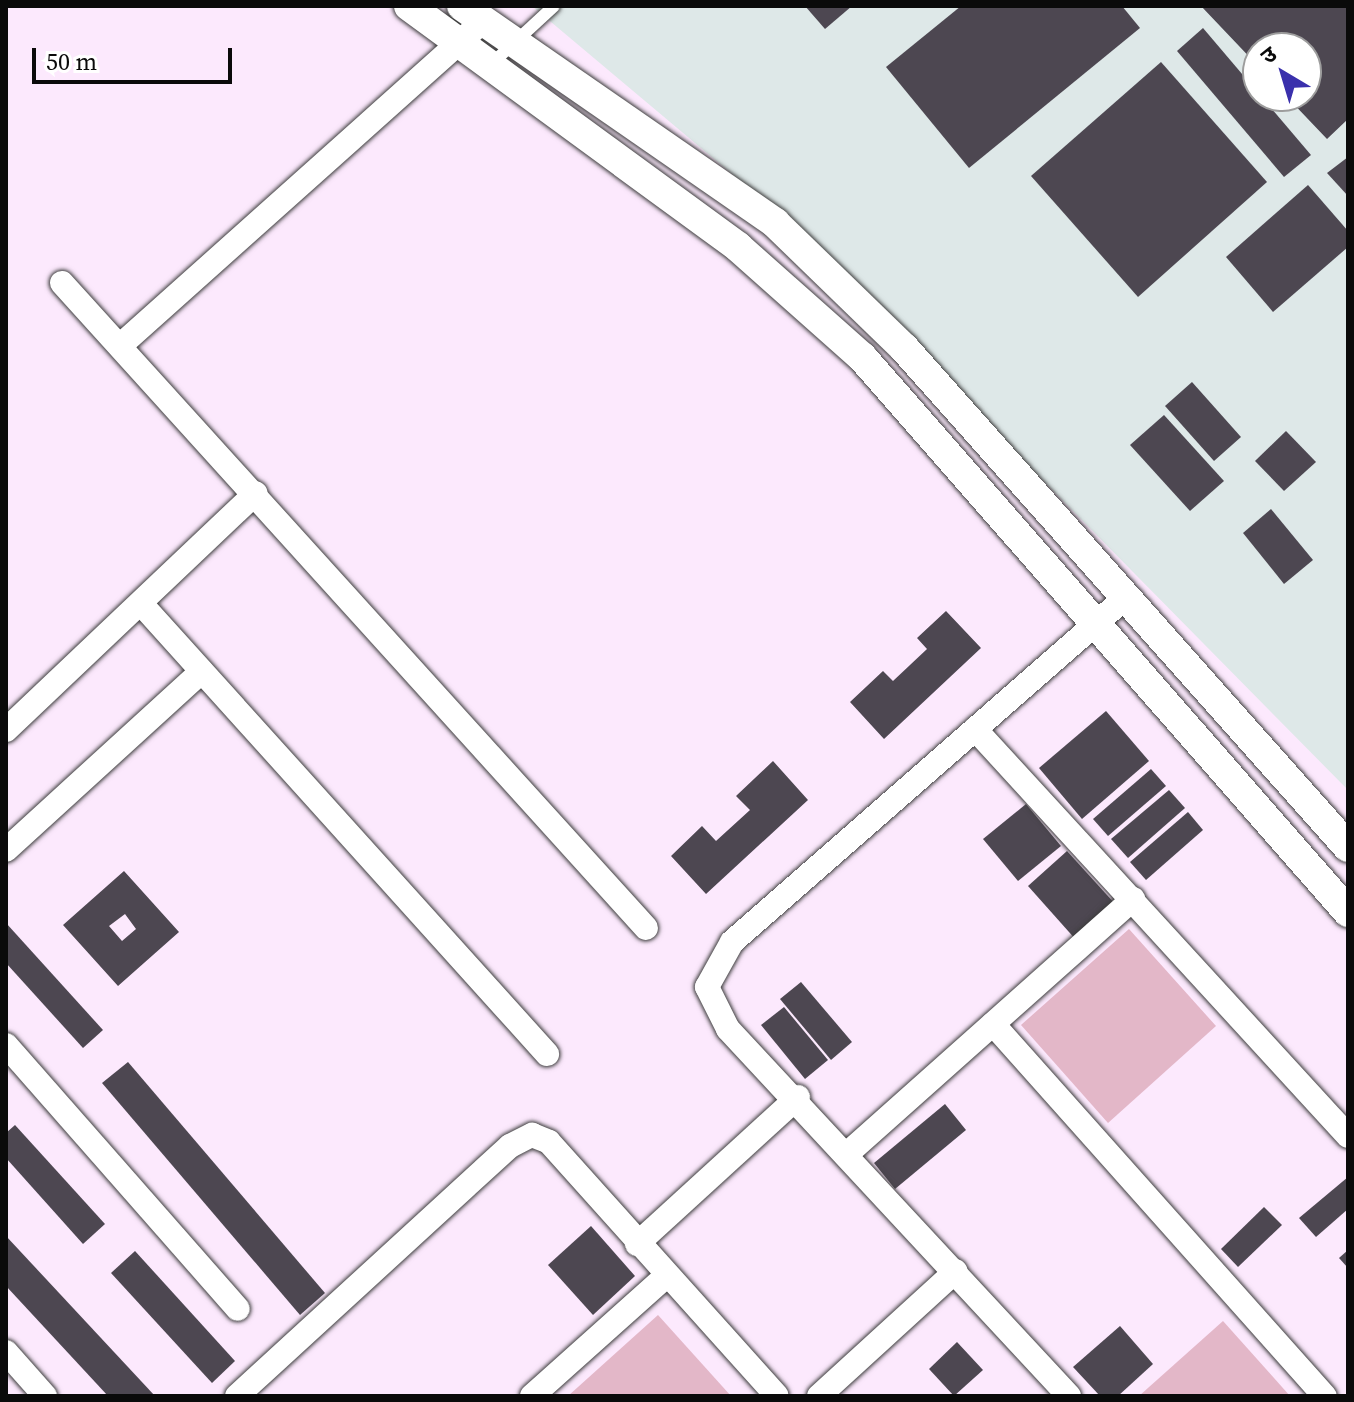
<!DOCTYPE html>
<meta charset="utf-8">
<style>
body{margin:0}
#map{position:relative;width:1354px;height:1402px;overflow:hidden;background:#fce9fd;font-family:"Source Serif 4","Noto Sans Devanagari",serif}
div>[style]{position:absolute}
.industrial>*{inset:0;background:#dee8e8}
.green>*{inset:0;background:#e3b7c8}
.building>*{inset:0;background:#4d4751}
.roads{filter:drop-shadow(0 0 2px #3d3d3d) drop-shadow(0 0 2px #3d3d3d)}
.service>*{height:12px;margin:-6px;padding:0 6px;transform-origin:6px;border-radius:6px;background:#fff}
.minor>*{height:24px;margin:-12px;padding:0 12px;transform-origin:12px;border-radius:12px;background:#fff}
.tertiary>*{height:30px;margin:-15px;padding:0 15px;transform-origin:15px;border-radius:15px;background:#fff}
span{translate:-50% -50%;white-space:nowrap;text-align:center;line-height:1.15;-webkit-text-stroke:8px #fff;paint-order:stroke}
.frame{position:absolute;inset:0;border:8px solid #0a0a0a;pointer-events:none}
.north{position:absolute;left:1242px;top:32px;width:80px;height:80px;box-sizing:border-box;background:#fff;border:2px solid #9d9d9d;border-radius:50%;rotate:322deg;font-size:22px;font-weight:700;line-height:32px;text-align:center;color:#0a0a0a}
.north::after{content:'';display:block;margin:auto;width:28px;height:36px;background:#3a30ac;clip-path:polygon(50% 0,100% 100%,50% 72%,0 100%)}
.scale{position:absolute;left:32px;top:48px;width:200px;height:36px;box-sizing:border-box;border:4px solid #0a0a0a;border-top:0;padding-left:10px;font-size:24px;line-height:28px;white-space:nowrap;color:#0a0a0a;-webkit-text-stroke:6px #fff;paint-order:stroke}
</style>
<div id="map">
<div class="industrial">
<i style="clip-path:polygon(evenodd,532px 6px,1348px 6px,1348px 790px,782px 216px,532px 6px,1258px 48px,1306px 48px,1306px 96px,1258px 96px,1258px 48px)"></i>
</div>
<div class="green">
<i style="clip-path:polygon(1129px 929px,1216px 1026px,1108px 1123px,1021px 1025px)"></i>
<i style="clip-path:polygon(658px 1315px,731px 1396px,568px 1396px)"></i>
<i style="clip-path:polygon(1223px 1321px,1290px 1396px,1139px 1396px)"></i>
</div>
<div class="building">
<i style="clip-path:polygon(805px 6px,852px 6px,825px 29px)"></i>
<i style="clip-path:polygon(961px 6px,1122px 6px,1140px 28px,969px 168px,886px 67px)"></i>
<i style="clip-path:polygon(1201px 6px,1348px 6px,1348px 119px,1327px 139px,1286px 96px,1306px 96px,1306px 48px,1258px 48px,1258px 66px)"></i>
<i style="clip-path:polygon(1203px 28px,1311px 155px,1284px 177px,1177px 51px)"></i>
<i style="clip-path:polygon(1161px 62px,1267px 182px,1138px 297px,1031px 176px)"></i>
<i style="clip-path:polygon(1348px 157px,1348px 196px,1327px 173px)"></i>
<i style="clip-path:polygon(1308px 185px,1348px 231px,1348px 247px,1273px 312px,1226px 257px)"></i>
<i style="clip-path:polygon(1192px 382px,1241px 437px,1214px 461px,1165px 406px)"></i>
<i style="clip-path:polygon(1164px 415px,1224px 481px,1190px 511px,1130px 445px)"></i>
<i style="clip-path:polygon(1286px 431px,1316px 462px,1284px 491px,1255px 461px)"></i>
<i style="clip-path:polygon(1271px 509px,1313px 560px,1284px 584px,1243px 533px)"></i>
<i style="clip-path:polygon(946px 611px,981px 648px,884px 739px,850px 702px,883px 671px,893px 681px,927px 649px,917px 638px)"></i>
<i style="clip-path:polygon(1106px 711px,1149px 761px,1082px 819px,1039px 768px)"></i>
<i style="clip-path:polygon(773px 761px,808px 800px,706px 894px,671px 856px,702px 826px,716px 841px,750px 810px,736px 796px)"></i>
<i style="clip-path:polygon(1151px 769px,1166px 786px,1108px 836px,1093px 819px)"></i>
<i style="clip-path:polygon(1169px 790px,1185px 808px,1128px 858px,1111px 839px)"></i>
<i style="clip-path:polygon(1026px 804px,1061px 846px,1018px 881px,983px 839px)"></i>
<i style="clip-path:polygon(1188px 812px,1203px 830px,1146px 880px,1130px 862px)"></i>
<i style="clip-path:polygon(1067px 851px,1117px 906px,1077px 941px,1028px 886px)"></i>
<i style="clip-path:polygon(evenodd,124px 871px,179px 932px,118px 986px,63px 925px,124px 871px,125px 914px,136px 929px,122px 941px,109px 926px,125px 914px)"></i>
<i style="clip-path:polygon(6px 923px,103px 1030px,83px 1048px,6px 963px)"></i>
<i style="clip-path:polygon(801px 982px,852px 1042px,831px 1060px,780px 999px)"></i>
<i style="clip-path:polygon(784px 1007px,828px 1060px,805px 1079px,761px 1025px)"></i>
<i style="clip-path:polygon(128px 1062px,325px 1293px,300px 1315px,102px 1083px)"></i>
<i style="clip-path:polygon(945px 1104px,966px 1130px,895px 1189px,874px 1163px)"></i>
<i style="clip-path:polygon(15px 1125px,105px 1224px,83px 1244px,6px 1158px,6px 1133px)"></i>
<i style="clip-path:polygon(1348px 1177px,1348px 1209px,1316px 1237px,1299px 1218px)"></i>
<i style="clip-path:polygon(1264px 1207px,1282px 1225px,1238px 1267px,1221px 1249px)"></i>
<i style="clip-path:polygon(591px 1226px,635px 1276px,593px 1315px,548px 1265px)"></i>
<i style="clip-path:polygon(6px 1236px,155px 1396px,108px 1396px,6px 1286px)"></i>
<i style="clip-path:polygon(1348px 1250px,1348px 1268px,1339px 1258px)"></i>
<i style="clip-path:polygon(135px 1251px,235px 1361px,212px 1383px,111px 1273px)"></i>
<i style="clip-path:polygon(1120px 1326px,1153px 1364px,1118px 1396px,1100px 1396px,1073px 1367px)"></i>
<i style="clip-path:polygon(957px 1342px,983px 1370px,954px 1396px,929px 1369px)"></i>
</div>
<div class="roads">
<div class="service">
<i style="left:489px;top:66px;width:88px;rotate:-42.7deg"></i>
</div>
<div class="minor">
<i style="left:62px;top:283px;width:870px;rotate:47.84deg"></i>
<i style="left:122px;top:344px;width:483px;rotate:-41.8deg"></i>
<i style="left:144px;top:607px;width:602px;rotate:47.96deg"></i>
<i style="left:975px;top:729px;width:552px;rotate:47.5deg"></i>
<i style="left:6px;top:730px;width:344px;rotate:-43.5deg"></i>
<i style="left:6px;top:850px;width:265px;rotate:-42.4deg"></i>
<i style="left:993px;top:1024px;width:499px;rotate:48.3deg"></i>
<i style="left:6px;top:1045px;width:351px;rotate:48.7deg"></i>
<i style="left:848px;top:1153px;width:382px;rotate:-41.7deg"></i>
<i style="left:637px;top:1244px;width:218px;rotate:-42.4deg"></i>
<i style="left:6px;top:1352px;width:59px;rotate:48.4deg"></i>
<i style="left:237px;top:1396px;width:370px;rotate:-42.5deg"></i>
<i style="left:510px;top:1146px;width:25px;rotate:-27deg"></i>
<i style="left:532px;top:1135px;width:18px;rotate:22deg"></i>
<i style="left:549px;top:1142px;width:341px;rotate:48.1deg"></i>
<i style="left:532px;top:1396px;width:180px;rotate:-41.8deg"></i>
<i style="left:819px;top:1396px;width:185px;rotate:-42.4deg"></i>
<i style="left:1069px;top:1396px;width:501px;rotate:-132.9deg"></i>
<i style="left:728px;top:1029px;width:47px;rotate:-116.6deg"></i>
<i style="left:707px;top:987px;width:51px;rotate:-60.9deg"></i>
<i style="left:732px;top:942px;width:522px;rotate:-41.2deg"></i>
</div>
<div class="tertiary">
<i style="left:409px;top:6px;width:408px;rotate:36.2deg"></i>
<i style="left:738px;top:247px;width:166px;rotate:41.6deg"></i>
<i style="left:862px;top:357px;width:738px;rotate:48.79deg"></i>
<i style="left:462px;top:6px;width:381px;rotate:34.7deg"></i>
<i style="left:775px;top:223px;width:180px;rotate:44.1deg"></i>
<i style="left:904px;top:348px;width:668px;rotate:48.34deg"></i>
</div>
</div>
<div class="frame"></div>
<div class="north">उ</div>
<div class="scale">50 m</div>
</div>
